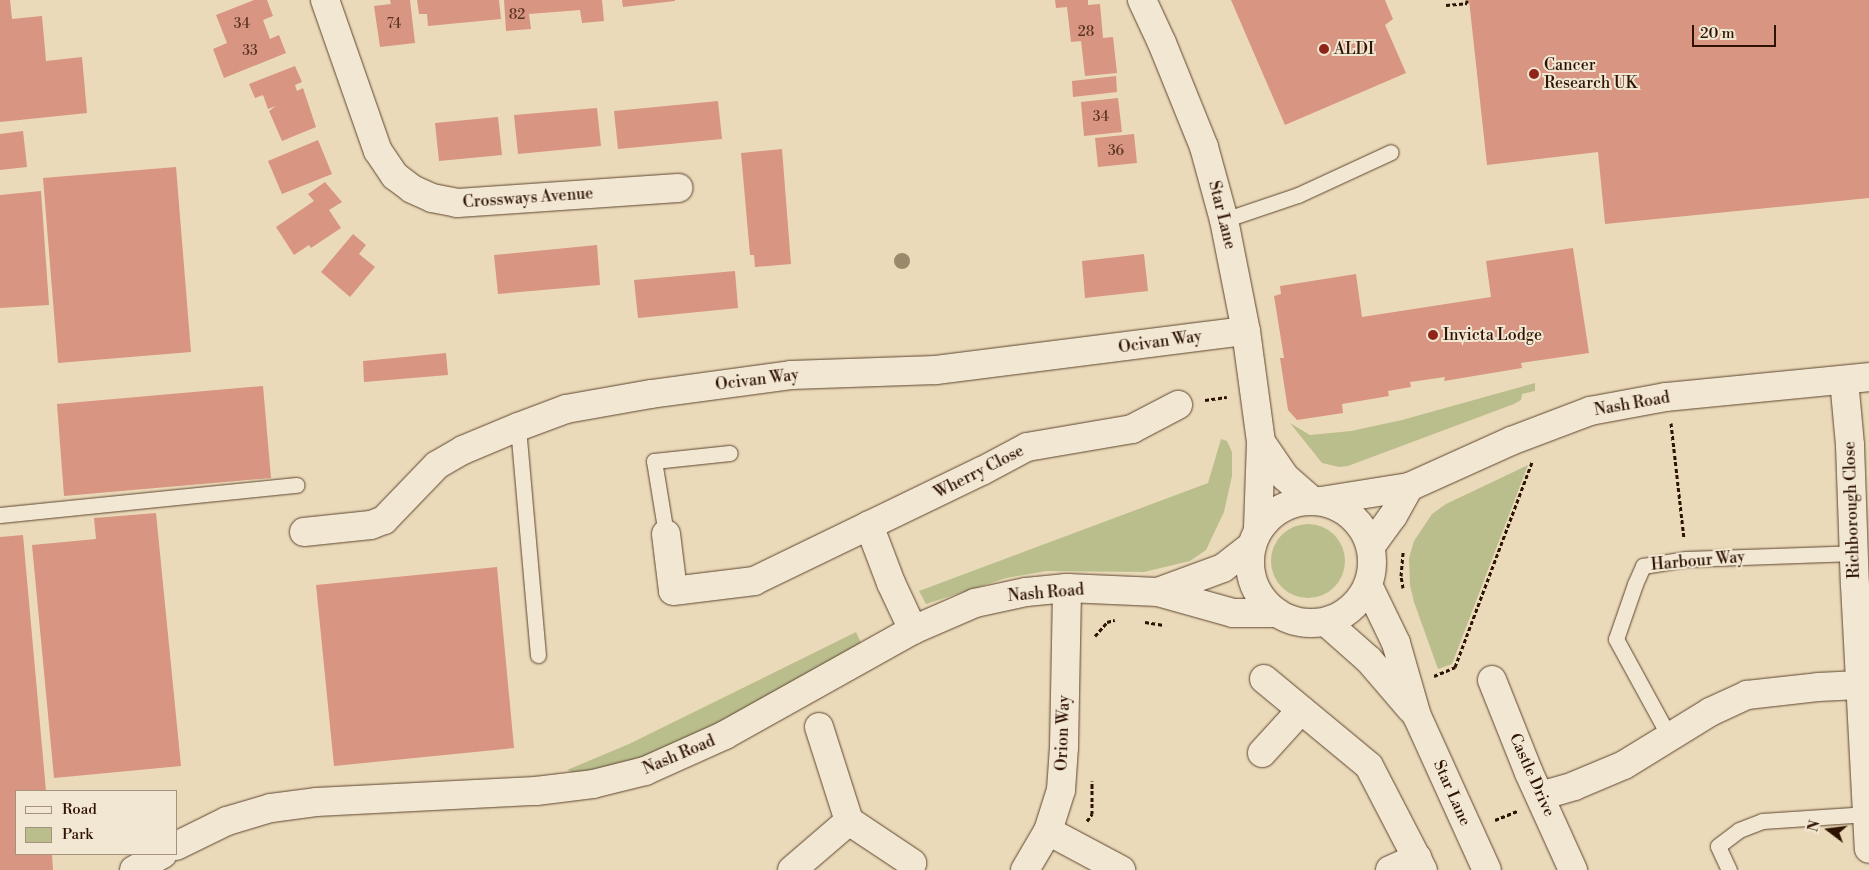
<!DOCTYPE html>
<style>
body{margin:0}
#map{position:relative;width:1869px;height:870px;overflow:hidden;background:#ebdab9;font-family:"Libre Bodoni",serif}
div>[style]{position:absolute}
.green>*{inset:0;background:#babe8d}
.round{border-radius:50%}
.building>*{inset:0;background:#d89581}
.path>*{height:3px;margin-top:-1.5px;transform-origin:0;background:repeating-linear-gradient(90deg,#2f1302 0 4px,transparent 0 6.5px)}
.roads{filter:drop-shadow(0 0 1px #5e4530) drop-shadow(0 0 1px #5e4530)}
.service>*{height:15px;margin:-7.5px;padding:0 7.5px;transform-origin:7.5px;border-radius:7.5px;background:#f2e7d2}
.minor>*{height:28px;margin:-14px;padding:0 14px;transform-origin:14px;border-radius:14px;background:#f2e7d2}
.tertiary>*{height:28px;margin:-14px;padding:0 14px;transform-origin:14px;border-radius:14px;background:#f2e7d2}
.tertiary>.ring{margin:-14px;padding:0;box-sizing:content-box;background:none;border:28px solid #f2e7d2;border-radius:50%}
.trees>*{width:16px;height:16px;margin:-8px;border-radius:50%;background:#9b896b}
.dots>*{width:14px;height:14px;translate:-50% -50%;box-sizing:border-box;border:2px solid #f2e7d2;border-radius:50%}
span{translate:-50% -50%;white-space:nowrap;text-align:center;line-height:1.15;-webkit-text-stroke:4px #f2e7d2;paint-order:stroke}
.number-label{font-size:14px;color:#593422}
.number-label span{-webkit-text-stroke-width:0}
.poi-label{font-size:16px;color:#2f1302}
.left{translate:0 -50%;text-align:left}
.street-label{font-size:16px;color:#2f1302}
.legend{position:absolute;left:15px;top:790px;width:162px;height:65px;box-sizing:border-box;background:#f2e7d2;border:1px solid #a4927f;margin:0;padding:6px 9px;list-style:none;font-size:15px;color:#2f1302}
.legend li{display:flex;align-items:center;gap:10px;height:25px}
.legend b{width:25px;border:1px solid #a4927f}
.north{position:absolute;left:1804px;top:805px;width:50px;height:50px;-webkit-text-stroke:4px #f2e7d2;paint-order:stroke;rotate:285deg;font-size:14px;font-weight:700;line-height:20px;text-align:center;color:#2f1302}
.north::after{content:'';display:block;margin:auto;width:18px;height:22px;background:#2f1302;clip-path:polygon(50% 0,100% 100%,50% 72%,0 100%)}
.scale{position:absolute;left:1692px;top:25px;width:84px;height:22px;box-sizing:border-box;border:2px solid #2f1302;border-top:0;padding-left:6px;font-size:15px;line-height:18px;white-space:nowrap;color:#2f1302;-webkit-text-stroke:4px #f2e7d2;paint-order:stroke}
</style>
<div id="map">
<div class="green">
<i style="clip-path:polygon(1535px 383px,1535px 391px,1522px 394px,1521px 400px,1514px 404px,1348px 466px,1339px 467px,1322px 463px,1290px 423px,1310px 435px,1351px 431px,1402px 420px)"></i>
<i style="clip-path:polygon(1221px 439px,1227px 441px,1232px 452px,1232px 476px,1224px 512px,1206px 550px,1190px 561px,1144px 572px,1047px 571px,1006px 578px,926px 604px,919px 591px,1208px 483px)"></i>
<i style="clip-path:polygon(1528px 465px,1452px 664px,1438px 669px,1414px 602px,1410px 585px,1409px 558px,1414px 541px,1432px 514px,1446px 504px)"></i>
<i class="round" style="left:1271px;top:524px;width:74px;height:74px"></i>
<i style="clip-path:polygon(856px 632px,862px 645px,827px 670px,675px 746px,631px 764px,579px 774px,567px 770px,629px 744px)"></i>
</div>
<div class="building">
<i style="clip-path:polygon(0 0,10px 0,12px 19px,42px 16px,46px 61px,82px 57px,87px 113px,0 122px)"></i>
<i style="clip-path:polygon(254px 0,267px 0,273px 16px,263px 20px,270px 39px,279px 35px,286px 53px,224px 78px,213px 49px,227px 43px,216px 15px)"></i>
<i style="clip-path:polygon(390px 0,410px 0,415px 43px,380px 47px,374px 6px,391px 4px)"></i>
<i style="clip-path:polygon(417px 0,499px 0,501px 19px,428px 26px,427px 14px,419px 14px)"></i>
<i style="clip-path:polygon(504px 0,602px 0,604px 21px,582px 23px,580px 10px,529px 14px,531px 29px,506px 31px)"></i>
<i style="clip-path:polygon(622px 0,675px 0,675px 1px,623px 7px)"></i>
<i style="clip-path:polygon(1055px 0,1088px 0,1088px 5px,1100px 4px,1103px 38px,1113px 37px,1117px 73px,1085px 76px,1081px 41px,1071px 42px,1067px 7px,1056px 8px)"></i>
<i style="clip-path:polygon(1231px 0,1385px 0,1393px 19px,1385px 25px,1406px 73px,1285px 125px)"></i>
<i style="clip-path:polygon(1469px 0,1869px 0,1869px 198px,1605px 224px,1598px 152px,1487px 165px)"></i>
<i style="clip-path:polygon(295px 66px,302px 82px,295px 85px,297px 91px,303px 88px,316px 127px,282px 141px,269px 111px,276px 106px,268px 109px,263px 95px,255px 98px,249px 84px)"></i>
<i style="clip-path:polygon(1116px 76px,1117px 92px,1073px 97px,1072px 81px)"></i>
<i style="clip-path:polygon(1118px 98px,1122px 132px,1084px 136px,1081px 102px)"></i>
<i style="clip-path:polygon(718px 101px,722px 139px,618px 149px,614px 111px)"></i>
<i style="clip-path:polygon(597px 108px,601px 146px,518px 154px,514px 115px)"></i>
<i style="clip-path:polygon(498px 117px,502px 155px,439px 161px,435px 123px)"></i>
<i style="clip-path:polygon(23px 131px,27px 167px,0 170px,0 134px)"></i>
<i style="clip-path:polygon(1134px 134px,1137px 163px,1098px 167px,1095px 138px)"></i>
<i style="clip-path:polygon(318px 140px,332px 174px,282px 194px,268px 161px)"></i>
<i style="clip-path:polygon(782px 149px,791px 264px,755px 267px,754px 255px,750px 255px,741px 153px)"></i>
<i style="clip-path:polygon(176px 167px,191px 352px,58px 363px,43px 178px)"></i>
<i style="clip-path:polygon(325px 182px,342px 202px,329px 210px,341px 228px,311px 248px,309px 245px,294px 255px,276px 227px,314px 201px,308px 194px)"></i>
<i style="clip-path:polygon(41px 191px,49px 305px,0 308px,0 195px)"></i>
<i style="clip-path:polygon(353px 234px,366px 245px,359px 254px,375px 267px,350px 297px,321px 272px)"></i>
<i style="clip-path:polygon(597px 245px,600px 285px,498px 294px,494px 255px)"></i>
<i style="clip-path:polygon(1573px 248px,1589px 353px,1521px 363px,1522px 368px,1444px 381px,1445px 377px,1410px 382px,1411px 387px,1388px 391px,1389px 396px,1342px 404px,1343px 413px,1297px 420px,1288px 410px,1280px 358px,1284px 358px,1274px 296px,1281px 294px,1280px 286px,1356px 274px,1362px 317px,1491px 297px,1486px 261px)"></i>
<i style="clip-path:polygon(1144px 254px,1148px 291px,1085px 298px,1082px 261px)"></i>
<i style="clip-path:polygon(735px 271px,738px 308px,638px 318px,634px 280px)"></i>
<i style="clip-path:polygon(446px 353px,448px 375px,364px 382px,363px 361px)"></i>
<i style="clip-path:polygon(263px 386px,271px 478px,64px 496px,57px 404px)"></i>
<i style="clip-path:polygon(156px 513px,181px 766px,54px 778px,32px 545px,96px 539px,94px 518px)"></i>
<i style="clip-path:polygon(23px 535px,46px 791px,16px 791px,16px 854px,52px 854px,53px 870px,0 870px,0 537px)"></i>
<i style="clip-path:polygon(497px 567px,514px 748px,334px 766px,316px 585px)"></i>
</div>
<div class="path">
<i style="left:1446px;top:5px;width:21px;rotate:-5deg"></i>
<i style="left:1467px;top:3px;width:3px;rotate:-90deg"></i>
<i style="left:1205px;top:400px;width:22px;rotate:-8deg"></i>
<i style="left:1671px;top:423px;width:117px;rotate:83.6deg"></i>
<i style="left:1403px;top:588px;width:12px;rotate:-99deg"></i>
<i style="left:1401px;top:576px;width:24px;rotate:-85deg"></i>
<i style="left:1145px;top:622px;width:19px;rotate:9deg"></i>
<i style="left:1095px;top:636px;width:18px;rotate:-49deg"></i>
<i style="left:1107px;top:622px;width:8px;rotate:-14deg"></i>
<i style="left:1434px;top:676px;width:23px;rotate:-23deg"></i>
<i style="left:1455px;top:667px;width:219px;rotate:-69.4deg"></i>
<i style="left:1495px;top:820px;width:24px;rotate:-22deg"></i>
<i style="left:1087px;top:821px;width:9px;rotate:-54deg"></i>
<i style="left:1092px;top:814px;width:33px;rotate:-90deg"></i>
</div>
<div class="roads">
<div class="service">
<i style="left:1224px;top:220px;width:78px;rotate:-18.7deg"></i>
<i style="left:1298px;top:195px;width:102px;rotate:-24.8deg"></i>
<i style="left:518px;top:427px;width:229px;rotate:85deg"></i>
<i style="left:0;top:515px;width:298px;rotate:-5.8deg"></i>
<i style="left:666px;top:534px;width:74px;rotate:-99.3deg"></i>
<i style="left:654px;top:461px;width:76px;rotate:-6deg"></i>
<i style="left:1670px;top:738px;width:113px;rotate:-118.6deg"></i>
<i style="left:1616px;top:639px;width:58px;rotate:-70.9deg"></i>
<i style="left:1635px;top:584px;width:20px;rotate:-66deg"></i>
<i style="left:1643px;top:566px;width:44px;rotate:-9.2deg"></i>
<i style="left:1686px;top:559px;width:168px;rotate:-2deg"></i>
<i style="left:1729px;top:870px;width:26px;rotate:-115deg"></i>
<i style="left:1718px;top:846px;width:26px;rotate:-37deg"></i>
<i style="left:1739px;top:830px;width:25px;rotate:-21deg"></i>
<i style="left:1762px;top:821px;width:106px;rotate:-3.8deg"></i>
</div>
<div class="minor">
<i style="left:325px;top:0;width:160px;rotate:70.7deg"></i>
<i style="left:378px;top:151px;width:30px;rotate:56deg"></i>
<i style="left:395px;top:176px;width:21px;rotate:37deg"></i>
<i style="left:412px;top:189px;width:22px;rotate:24deg"></i>
<i style="left:432px;top:198px;width:25px;rotate:11deg"></i>
<i style="left:457px;top:203px;width:222px;rotate:-3.9deg"></i>
<i style="left:1844px;top:380px;width:65px;rotate:84.7deg"></i>
<i style="left:1850px;top:445px;width:140px;rotate:88deg"></i>
<i style="left:1855px;top:585px;width:264px;rotate:87deg"></i>
<i style="left:869px;top:525px;width:62px;rotate:69.2deg"></i>
<i style="left:891px;top:583px;width:52px;rotate:64.9deg"></i>
<i style="left:304px;top:532px;width:67px;rotate:-6deg"></i>
<i style="left:371px;top:525px;width:14px;rotate:-21deg"></i>
<i style="left:384px;top:520px;width:76px;rotate:-46.1deg"></i>
<i style="left:437px;top:465px;width:30px;rotate:-30deg"></i>
<i style="left:463px;top:450px;width:60px;rotate:-22.7deg"></i>
<i style="left:518px;top:427px;width:51px;rotate:-20.6deg"></i>
<i style="left:566px;top:409px;width:86px;rotate:-10deg"></i>
<i style="left:651px;top:394px;width:141px;rotate:-7.7deg"></i>
<i style="left:791px;top:375px;width:145px;rotate:-2deg"></i>
<i style="left:936px;top:370px;width:312px;rotate:-7.2deg"></i>
<i style="left:666px;top:534px;width:57px;rotate:83deg"></i>
<i style="left:673px;top:591px;width:82px;rotate:-7deg"></i>
<i style="left:754px;top:581px;width:253px;rotate:-25.8deg"></i>
<i style="left:982px;top:471px;width:51px;rotate:-28.1deg"></i>
<i style="left:1027px;top:447px;width:107px;rotate:-9.7deg"></i>
<i style="left:1132px;top:429px;width:52px;rotate:-27.6deg"></i>
<i style="left:1264px;top:679px;width:136px;rotate:39.6deg"></i>
<i style="left:1369px;top:766px;width:117px;rotate:62.6deg"></i>
<i style="left:1492px;top:680px;width:100px;rotate:68.3deg"></i>
<i style="left:1529px;top:773px;width:107px;rotate:65.6deg"></i>
<i style="left:819px;top:727px;width:99px;rotate:72.3deg"></i>
<i style="left:849px;top:821px;width:76px;rotate:33.7deg"></i>
<i style="left:1262px;top:753px;width:58px;rotate:-47.8deg"></i>
<i style="left:1540px;top:796px;width:35px;rotate:-16deg"></i>
<i style="left:1574px;top:786px;width:54px;rotate:-22.8deg"></i>
<i style="left:1624px;top:765px;width:101px;rotate:-31.6deg"></i>
<i style="left:1710px;top:712px;width:41px;rotate:-24.7deg"></i>
<i style="left:1747px;top:695px;width:71px;rotate:-6.4deg"></i>
<i style="left:1818px;top:687px;width:42px;rotate:-2.7deg"></i>
<i style="left:1048px;top:831px;width:83px;rotate:28.1deg"></i>
<i style="left:792px;top:870px;width:75px;rotate:-40.7deg"></i>
<i style="left:1025px;top:870px;width:45px;rotate:-59.5deg"></i>
<i style="left:1048px;top:831px;width:43px;rotate:-72.4deg"></i>
<i style="left:1061px;top:790px;width:43px;rotate:-86deg"></i>
<i style="left:1064px;top:747px;width:159px;rotate:-88.9deg"></i>
<i style="left:1390px;top:870px;width:30px;rotate:-24deg"></i>
</div>
<div class="tertiary">
<i style="left:1142px;top:0;width:47px;rotate:65.1deg"></i>
<i style="left:1162px;top:43px;width:112px;rotate:68deg"></i>
<i style="left:1204px;top:147px;width:76px;rotate:74.7deg"></i>
<i style="left:1224px;top:220px;width:113px;rotate:78.8deg"></i>
<i style="left:1246px;top:331px;width:112px;rotate:82.3deg"></i>
<i style="left:1261px;top:442px;width:88px;rotate:92deg"></i>
<i style="left:1261px;top:442px;width:42px;rotate:55.6deg"></i>
<i style="left:1285px;top:477px;width:35px;rotate:41deg"></i>
<i class="ring" style="left:1250px;top:501px;width:94px;height:94px"></i>
<i style="left:1321px;top:501px;width:89px;rotate:-9deg"></i>
<i style="left:1409px;top:487px;width:112px;rotate:-24.3deg"></i>
<i style="left:1511px;top:441px;width:85px;rotate:-20.8deg"></i>
<i style="left:1590px;top:411px;width:77px;rotate:-10.4deg"></i>
<i style="left:1666px;top:397px;width:204px;rotate:-5.6deg"></i>
<i style="left:1371px;top:546px;width:37px;rotate:-54deg"></i>
<i style="left:1393px;top:516px;width:33px;rotate:-61deg"></i>
<i style="left:1368px;top:585px;width:64px;rotate:64.2deg"></i>
<i style="left:1396px;top:643px;width:76px;rotate:74deg"></i>
<i style="left:1417px;top:716px;width:169px;rotate:65.6deg"></i>
<i style="left:1158px;top:592px;width:69px;rotate:-20.3deg"></i>
<i style="left:1223px;top:568px;width:37px;rotate:-38deg"></i>
<i style="left:1326px;top:622px;width:57px;rotate:41.5deg"></i>
<i style="left:1369px;top:660px;width:65px;rotate:49.4deg"></i>
<i style="left:176px;top:846px;width:57px;rotate:-26.1deg"></i>
<i style="left:227px;top:821px;width:46px;rotate:-16.5deg"></i>
<i style="left:271px;top:808px;width:45px;rotate:-7.6deg"></i>
<i style="left:316px;top:802px;width:220px;rotate:-2.9deg"></i>
<i style="left:536px;top:791px;width:57px;rotate:-7deg"></i>
<i style="left:593px;top:784px;width:54px;rotate:-14deg"></i>
<i style="left:645px;top:771px;width:88px;rotate:-24.2deg"></i>
<i style="left:725px;top:735px;width:215px;rotate:-29.2deg"></i>
<i style="left:913px;top:630px;width:68px;rotate:-23.5deg"></i>
<i style="left:975px;top:603px;width:52px;rotate:-12.2deg"></i>
<i style="left:1026px;top:592px;width:41px;rotate:-5.6deg"></i>
<i style="left:1067px;top:588px;width:91px;rotate:2.5deg"></i>
<i style="left:1158px;top:592px;width:78px;rotate:15.6deg"></i>
<i style="left:1233px;top:613px;width:44px"></i>
<i style="left:134px;top:870px;width:33px;rotate:-29deg"></i>
</div>
</div>
<div class="trees">
<i style="left:902px;top:261px"></i>
</div>
<div class="dots">
<i style="left:1324px;top:49px;background:#8f2418"></i>
<i style="left:1534px;top:74px;background:#8f2418"></i>
<i style="left:1433px;top:335px;background:#8f2418"></i>
</div>
<div class="number-label">
<span style="left:517px;top:15px">82</span>
<span style="left:242px;top:24px">34</span>
<span style="left:394px;top:24px">74</span>
<span style="left:1086px;top:32px">28</span>
<span style="left:250px;top:51px">33</span>
<span style="left:1101px;top:117px">34</span>
<span style="left:1116px;top:151px">36</span>
</div>
<div class="poi-label">
<span class="left" style="left:1334px;top:49px">ALDI</span>
<span class="left" style="left:1544px;top:74px">Cancer<br>Research UK</span>
<span class="left" style="left:1443px;top:335px">Invicta Lodge</span>
</div>
<div class="street-label">
<span style="left:528px;top:198px;rotate:-4deg">Crossways Avenue</span>
<span style="left:1222px;top:215px;rotate:76deg">Star Lane</span>
<span style="left:1160px;top:342px;rotate:-8deg">Ocivan Way</span>
<span style="left:757px;top:380px;rotate:-7deg">Ocivan Way</span>
<span style="left:1632px;top:404px;rotate:-10deg">Nash Road</span>
<span style="left:979px;top:472px;rotate:-27deg">Wherry Close</span>
<span style="left:1852px;top:510px;rotate:-92deg">Richborough Close</span>
<span style="left:1698px;top:561px;rotate:-5deg">Harbour Way</span>
<span style="left:1046px;top:593px;rotate:-5deg">Nash Road</span>
<span style="left:1063px;top:733px;rotate:-88deg">Orion Way</span>
<span style="left:679px;top:755px;rotate:-23deg">Nash Road</span>
<span style="left:1532px;top:775px;rotate:66deg">Castle Drive</span>
<span style="left:1452px;top:793px;rotate:66deg">Star Lane</span>
</div>
<ul class="legend">
<li><b style="height:6px;background:#f2e7d2"></b>Road</li>
<li><b style="height:14px;background:#babe8d"></b>Park</li>
</ul>
<div class="north">N</div>
<div class="scale">20 m</div>
</div>
